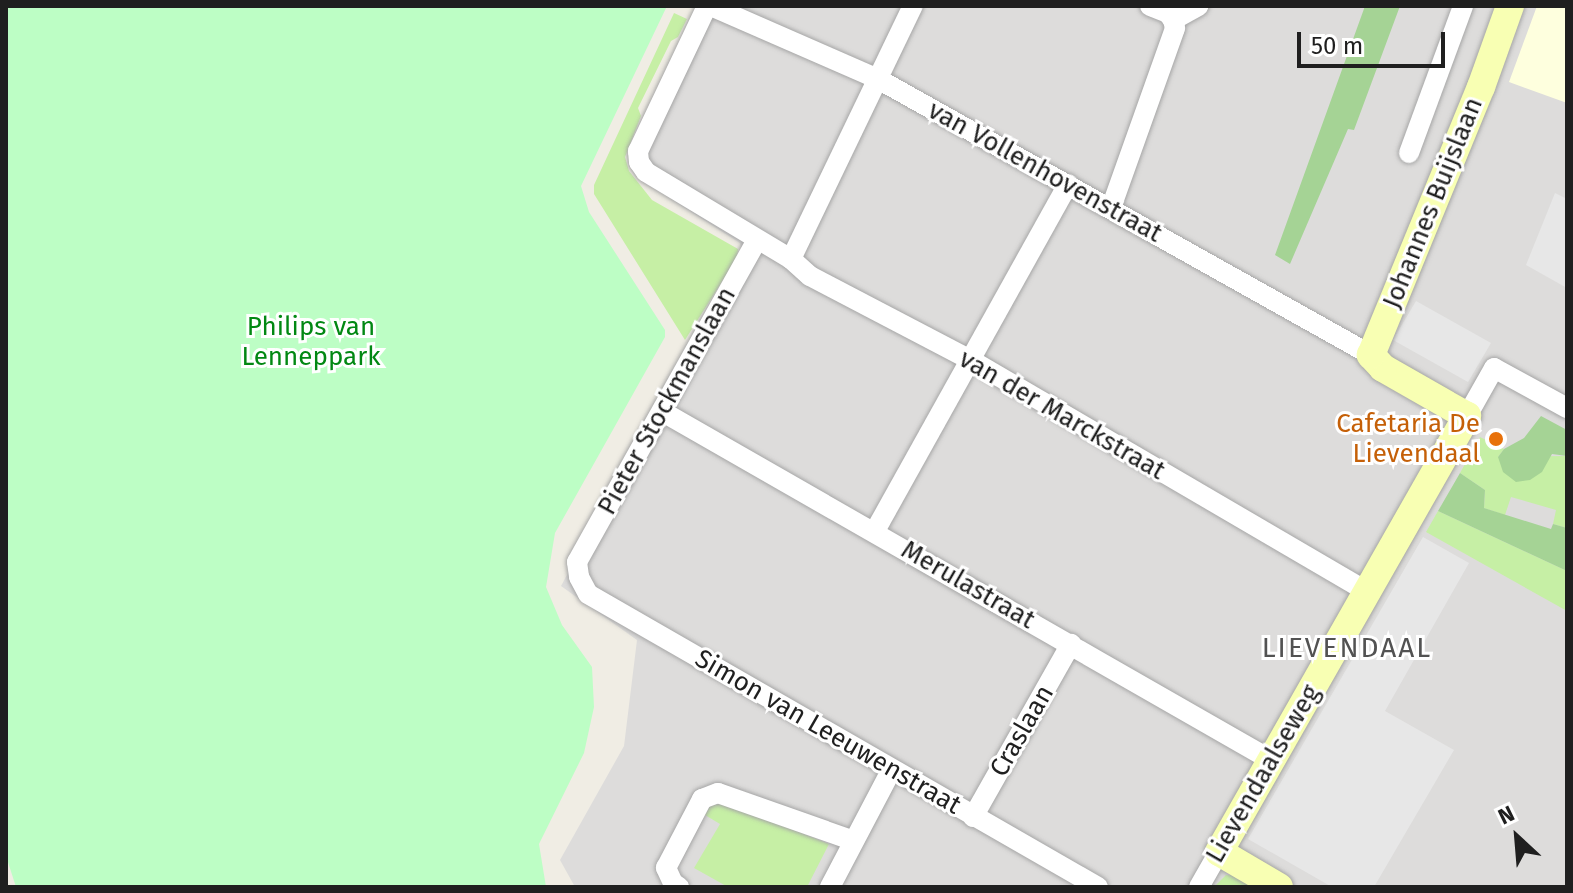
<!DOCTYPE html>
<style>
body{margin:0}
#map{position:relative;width:1573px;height:893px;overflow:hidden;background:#f0ede4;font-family:"Fira Sans",sans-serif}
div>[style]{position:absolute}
.residential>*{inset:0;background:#dddcdb}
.education>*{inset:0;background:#feffde}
.grass>*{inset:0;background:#c6efa5}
.forest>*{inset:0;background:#a5d395}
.park>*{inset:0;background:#bdfec5}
.parking>*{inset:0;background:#e7e7e7}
.roads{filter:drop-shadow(0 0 2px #a6a6a6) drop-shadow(0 0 2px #a6a6a6)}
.street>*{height:20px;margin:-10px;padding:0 10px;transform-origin:10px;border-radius:10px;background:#fff}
.secondary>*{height:28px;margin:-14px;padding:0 14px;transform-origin:14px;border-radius:14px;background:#f8ffb3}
.dots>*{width:22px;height:22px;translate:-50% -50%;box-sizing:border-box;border:4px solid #fff;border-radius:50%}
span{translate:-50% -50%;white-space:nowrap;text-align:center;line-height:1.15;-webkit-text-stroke:6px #fff;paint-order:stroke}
.street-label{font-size:26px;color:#1f1f1f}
.park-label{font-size:26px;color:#028813}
.food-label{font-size:26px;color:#c56008}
.right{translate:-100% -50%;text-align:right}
.neighbourhood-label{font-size:28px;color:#525252;letter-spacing:2px}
.frame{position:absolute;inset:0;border:8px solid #1f1f1f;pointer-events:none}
.north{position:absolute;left:1477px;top:797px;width:80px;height:80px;-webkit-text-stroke:6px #fff;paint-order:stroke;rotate:334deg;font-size:22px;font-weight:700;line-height:32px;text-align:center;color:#1f1f1f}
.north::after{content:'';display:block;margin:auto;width:28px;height:36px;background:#1f1f1f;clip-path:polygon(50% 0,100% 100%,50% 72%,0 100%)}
.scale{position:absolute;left:1297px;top:32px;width:148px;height:36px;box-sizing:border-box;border:4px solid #1f1f1f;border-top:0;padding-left:10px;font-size:24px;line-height:28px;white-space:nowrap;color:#1f1f1f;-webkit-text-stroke:6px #fff;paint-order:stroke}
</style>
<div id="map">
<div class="residential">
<i style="clip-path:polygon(698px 6px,1567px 6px,1567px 887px,575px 887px,560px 860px,624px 746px,637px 640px,561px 586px,742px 254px,740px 243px,638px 178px)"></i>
</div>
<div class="education">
<i style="clip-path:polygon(1537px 6px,1567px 6px,1567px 103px,1509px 82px)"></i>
</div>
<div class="grass">
<i style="clip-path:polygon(674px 13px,687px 19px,678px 37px,671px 41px,638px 108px,641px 116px,625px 157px,629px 171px,652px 200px,738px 249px,737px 258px,685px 340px,594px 194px,594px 185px)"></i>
<i style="clip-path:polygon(1480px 437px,1504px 449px,1498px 457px,1567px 456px,1567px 528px,1553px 524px,1556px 510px,1511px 497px,1505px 515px,1484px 508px,1485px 490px,1460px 473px)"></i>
<i style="clip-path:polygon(1438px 511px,1567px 571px,1567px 611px,1426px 532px)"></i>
<i style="clip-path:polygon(725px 803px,829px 844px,807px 887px,728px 887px,694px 868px,720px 824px,705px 815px,710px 806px)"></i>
<i style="clip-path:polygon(1226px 875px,1234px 875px,1254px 887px,1214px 887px)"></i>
</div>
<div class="forest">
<i style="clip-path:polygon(1365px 6px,1400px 6px,1354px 130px,1348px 129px,1290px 264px,1275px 255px)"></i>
<i style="clip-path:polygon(1541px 416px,1567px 430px,1567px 456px,1552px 454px,1542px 472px,1530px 480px,1516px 482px,1503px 472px,1498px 457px,1504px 449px,1524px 438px)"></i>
<i style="clip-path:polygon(1460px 473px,1485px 490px,1484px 508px,1551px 529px,1553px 524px,1567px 528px,1567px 571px,1438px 511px)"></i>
</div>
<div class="park">
<i style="clip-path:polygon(6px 6px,667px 6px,581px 186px,589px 212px,665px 330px,665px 337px,555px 533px,546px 587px,562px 625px,592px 667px,594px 707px,584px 753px,539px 844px,546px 887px,16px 887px,6px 856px)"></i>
</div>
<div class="parking">
<i style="clip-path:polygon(1555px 193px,1567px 199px,1567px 288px,1526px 265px)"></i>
<i style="clip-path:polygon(1416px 301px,1491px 343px,1468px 382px,1393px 340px)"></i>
<i style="clip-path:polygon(1423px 537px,1469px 563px,1385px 711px,1454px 750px,1374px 887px,1332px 887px,1248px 839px)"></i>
</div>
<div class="roads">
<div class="street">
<i style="left:707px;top:6px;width:161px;rotate:115.4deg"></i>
<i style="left:638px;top:151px;width:11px;rotate:85deg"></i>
<i style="left:639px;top:162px;width:12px;rotate:55deg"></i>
<i style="left:646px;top:172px;width:169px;rotate:31deg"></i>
<i style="left:791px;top:259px;width:25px;rotate:42deg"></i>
<i style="left:810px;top:276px;width:179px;rotate:27.6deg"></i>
<i style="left:969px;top:359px;width:461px;rotate:30.3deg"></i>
<i style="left:711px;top:6px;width:182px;rotate:23.6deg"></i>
<i style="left:878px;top:79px;width:565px;rotate:29.24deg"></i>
<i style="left:1150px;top:6px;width:19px;rotate:21deg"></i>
<i style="left:1168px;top:13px;width:9px;rotate:54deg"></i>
<i style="left:1409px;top:153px;width:157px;rotate:-69.8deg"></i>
<i style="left:1111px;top:208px;width:191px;rotate:-70.4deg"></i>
<i style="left:1175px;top:28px;width:8px;rotate:-104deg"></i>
<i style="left:1173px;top:20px;width:29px;rotate:-29deg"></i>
<i style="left:757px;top:240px;width:369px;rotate:119.2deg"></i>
<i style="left:577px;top:562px;width:15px;rotate:82deg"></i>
<i style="left:579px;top:577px;width:19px;rotate:62deg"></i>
<i style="left:588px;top:594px;width:588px;rotate:29.88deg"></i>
<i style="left:791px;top:259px;width:281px;rotate:-64.3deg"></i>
<i style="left:663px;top:412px;width:701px;rotate:29.79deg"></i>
<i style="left:1467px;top:416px;width:55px;rotate:-60.6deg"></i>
<i style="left:1494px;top:368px;width:83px;rotate:28.7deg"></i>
<i style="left:875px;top:531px;width:397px;rotate:-60.9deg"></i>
<i style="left:973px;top:817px;width:199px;rotate:-60.5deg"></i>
<i style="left:679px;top:887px;width:7px;rotate:-146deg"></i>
<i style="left:673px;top:883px;width:17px;rotate:-115deg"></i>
<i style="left:666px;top:868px;width:78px;rotate:-62.4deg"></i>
<i style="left:702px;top:799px;width:17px;rotate:-21deg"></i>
<i style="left:718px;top:793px;width:144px;rotate:19.4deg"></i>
<i style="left:830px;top:887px;width:133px;rotate:-62.3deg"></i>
<i style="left:1199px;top:887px;width:40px;rotate:-60.3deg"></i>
</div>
<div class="secondary">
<i style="left:1279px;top:887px;width:69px;rotate:-149.7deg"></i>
<i style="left:1219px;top:852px;width:502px;rotate:-60.37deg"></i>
<i style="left:1467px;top:416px;width:97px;rotate:-150.3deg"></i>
<i style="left:1383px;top:368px;width:18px;rotate:-133deg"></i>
<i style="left:1371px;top:355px;width:290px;rotate:-67.7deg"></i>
<i style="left:1481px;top:87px;width:86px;rotate:-70.3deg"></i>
</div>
</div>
<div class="dots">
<i style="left:1496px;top:439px;background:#e8710a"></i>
</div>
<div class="street-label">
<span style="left:1045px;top:172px;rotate:29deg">van Vollenhovenstraat</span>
<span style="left:1433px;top:203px;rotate:-68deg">Johannes Buijslaan</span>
<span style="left:667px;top:401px;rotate:-61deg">Pieter Stockmanslaan</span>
<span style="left:1062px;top:415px;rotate:30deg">van der Marckstraat</span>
<span style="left:968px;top:585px;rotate:30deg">Merulastraat</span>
<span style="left:1022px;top:731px;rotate:-60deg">Craslaan</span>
<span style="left:828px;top:732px;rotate:30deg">Simon van Leeuwenstraat</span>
<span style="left:1263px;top:774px;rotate:-60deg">Lievendaalseweg</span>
</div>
<div class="park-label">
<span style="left:311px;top:342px">Philips van<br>Lenneppark</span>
</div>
<div class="food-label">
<span class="right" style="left:1480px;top:439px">Cafetaria De<br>Lievendaal</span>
</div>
<div class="neighbourhood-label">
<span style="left:1347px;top:648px">LIEVENDAAL</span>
</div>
<div class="frame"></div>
<div class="north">N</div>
<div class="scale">50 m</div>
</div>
